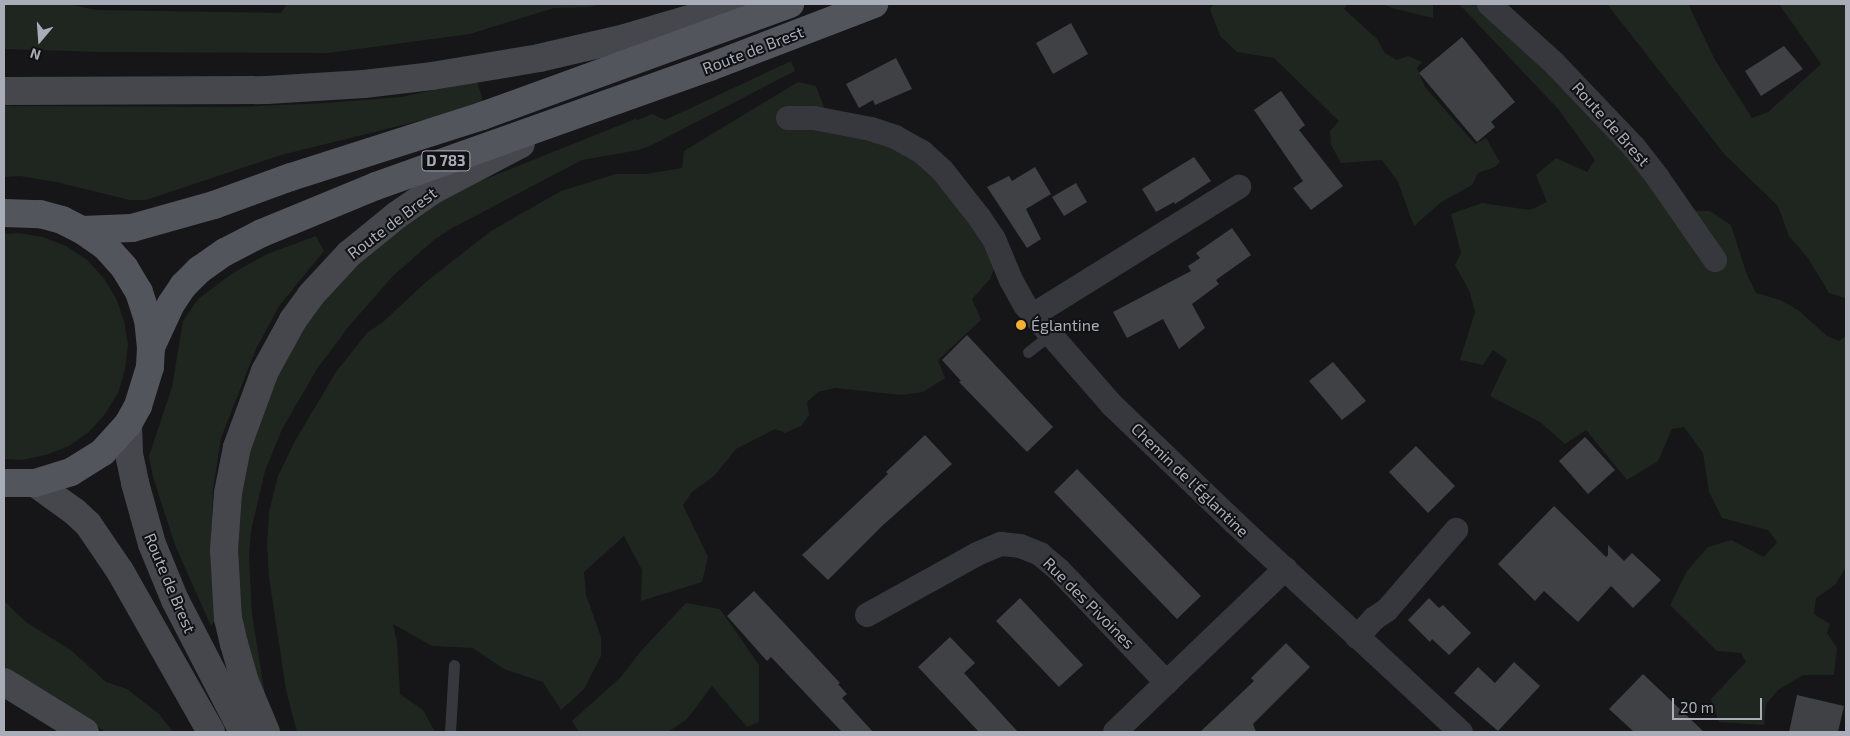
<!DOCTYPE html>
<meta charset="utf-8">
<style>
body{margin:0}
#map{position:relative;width:1850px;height:736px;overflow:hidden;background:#161618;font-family:"Exo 2",sans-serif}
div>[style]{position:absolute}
.green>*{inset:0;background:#1e261f}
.building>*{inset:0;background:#404145}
.lane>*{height:11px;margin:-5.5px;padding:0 5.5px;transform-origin:5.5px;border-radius:5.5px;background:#37383d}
.street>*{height:24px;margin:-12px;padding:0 12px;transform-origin:12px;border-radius:12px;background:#37383d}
.secondary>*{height:28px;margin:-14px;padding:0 14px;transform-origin:14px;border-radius:14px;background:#45474d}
.primary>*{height:28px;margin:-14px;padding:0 14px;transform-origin:14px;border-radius:14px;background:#53555c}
.dots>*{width:14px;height:14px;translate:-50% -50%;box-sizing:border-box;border:2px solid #111113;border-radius:50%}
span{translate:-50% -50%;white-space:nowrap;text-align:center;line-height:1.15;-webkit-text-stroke:4px #111113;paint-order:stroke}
.shield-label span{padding:1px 4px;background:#111113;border:1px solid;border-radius:4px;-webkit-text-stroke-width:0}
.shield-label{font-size:15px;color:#a8adb8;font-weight:700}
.street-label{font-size:16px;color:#a8adb8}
.poi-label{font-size:16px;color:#a8adb8}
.left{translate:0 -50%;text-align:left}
.frame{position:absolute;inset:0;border:5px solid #a8adb8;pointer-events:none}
.north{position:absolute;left:15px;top:15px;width:50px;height:50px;-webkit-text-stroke:4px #111113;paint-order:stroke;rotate:198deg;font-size:14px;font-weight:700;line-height:20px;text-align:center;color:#a8adb8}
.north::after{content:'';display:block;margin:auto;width:18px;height:22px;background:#a8adb8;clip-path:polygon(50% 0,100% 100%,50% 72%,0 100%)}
.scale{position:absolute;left:1672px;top:698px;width:90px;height:22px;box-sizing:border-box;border:2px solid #a8adb8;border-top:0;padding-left:6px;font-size:15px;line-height:18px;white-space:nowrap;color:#a8adb8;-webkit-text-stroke:4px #111113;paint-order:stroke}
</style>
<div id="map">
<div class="green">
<i style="clip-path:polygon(4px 4px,67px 4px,97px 10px,281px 13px,287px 4px,600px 4px,590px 7px,554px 8px,470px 34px,328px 53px,103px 52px,4px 49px)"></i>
<i style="clip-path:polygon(1214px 4px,1347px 4px,1344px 9px,1377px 39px,1385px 53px,1397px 60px,1408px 56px,1422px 62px,1417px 68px,1425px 87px,1475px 144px,1486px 138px,1500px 162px,1495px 167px,1478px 173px,1472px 185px,1440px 203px,1414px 226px,1398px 182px,1382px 160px,1341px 163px,1331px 145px,1330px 131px,1339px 121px,1274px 58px,1237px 52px,1220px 36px,1210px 9px)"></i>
<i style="clip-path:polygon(1383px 4px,1433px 4px,1433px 18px,1392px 8px)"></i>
<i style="clip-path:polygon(1459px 4px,1484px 4px,1570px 83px,1677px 211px,1710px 211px,1731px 225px,1747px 275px,1756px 293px,1780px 300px,1798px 310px,1827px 336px,1839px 341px,1846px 336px,1846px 567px,1835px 585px,1816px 598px,1814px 614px,1830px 624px,1827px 633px,1837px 648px,1834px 675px,1803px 675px,1778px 690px,1766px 704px,1764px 725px,1719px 722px,1711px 699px,1746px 662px,1741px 653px,1717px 651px,1670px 605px,1687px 571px,1708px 547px,1731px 540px,1764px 557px,1777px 542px,1768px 530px,1722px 518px,1709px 492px,1703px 453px,1684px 427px,1672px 429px,1658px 461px,1627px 480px,1586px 430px,1565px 444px,1540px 422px,1490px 396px,1507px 360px,1493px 350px,1483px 365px,1460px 360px,1475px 312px,1469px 290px,1455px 265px,1461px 253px,1451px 214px,1482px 203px,1530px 210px,1547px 202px,1536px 175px,1556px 158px,1587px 172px,1595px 160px,1559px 110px)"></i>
<i style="clip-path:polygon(1607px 4px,1688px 4px,1715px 60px,1752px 118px,1768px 112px,1821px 64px,1779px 4px,1846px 4px,1846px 302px,1845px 298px,1829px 293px,1808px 258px,1789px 236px,1778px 206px,1725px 155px)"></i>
<i style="clip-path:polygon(791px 61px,795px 71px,650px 146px,639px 150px,582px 160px,454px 227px,435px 239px,393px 276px,349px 326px,317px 369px,282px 429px,265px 471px,251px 531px,249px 556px,252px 614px,267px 708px,243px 639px,234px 515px,256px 415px,320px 297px,405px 221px,468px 186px,635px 119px,638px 120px,652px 114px,665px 120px)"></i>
<i style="clip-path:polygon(477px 81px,484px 105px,281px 155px,146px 200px,130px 200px,56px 182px,20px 176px,4px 177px,4px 106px,240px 107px,326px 103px,401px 97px)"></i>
<i style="clip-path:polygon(798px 82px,816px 86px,824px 107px,840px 127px,884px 138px,939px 174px,997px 261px,990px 279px,972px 299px,981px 320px,938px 360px,945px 378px,923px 392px,902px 395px,835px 388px,818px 392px,807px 402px,809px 415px,801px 426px,785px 433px,775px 429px,736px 449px,714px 476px,692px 492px,683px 505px,708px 557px,702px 582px,641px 601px,642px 570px,624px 536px,584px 572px,586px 595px,601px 637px,601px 656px,584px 689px,561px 710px,543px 682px,504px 669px,473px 648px,432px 646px,393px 624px,397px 642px,400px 694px,423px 710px,435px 732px,297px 732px,286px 690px,269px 577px,267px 545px,269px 512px,278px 476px,295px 441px,336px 372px,367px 333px,383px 322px,427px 281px,491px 231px,561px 191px,616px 174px,646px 174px,682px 168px,684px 151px)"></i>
<i style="clip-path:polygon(19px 233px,43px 237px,66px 246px,86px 259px,103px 277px,116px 298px,124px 321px,128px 345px,125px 369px,118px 393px,105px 414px,89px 432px,69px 446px,46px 455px,22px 460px,4px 459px,4px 234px)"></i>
<i style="clip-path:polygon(316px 236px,324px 251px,279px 306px,256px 349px,221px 438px,213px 490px,211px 547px,212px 581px,219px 613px,211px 626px,175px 545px,153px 477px,149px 456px,172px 387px,183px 321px,198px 299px,233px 273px,267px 254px)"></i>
<i style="clip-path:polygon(4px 601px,26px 622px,72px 651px,106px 682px,127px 689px,159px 714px,173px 732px,106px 732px,4px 669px)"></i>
<i style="clip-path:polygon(686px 603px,720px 609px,759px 665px,759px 722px,747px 727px,712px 686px,687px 719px,668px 732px,579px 732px,572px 721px,621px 677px,640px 652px)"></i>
</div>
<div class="building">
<i style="clip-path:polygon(1071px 23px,1088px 54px,1053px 74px,1036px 43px)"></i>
<i style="clip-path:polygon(1462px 37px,1515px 102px,1491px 122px,1495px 127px,1477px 142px,1419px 73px)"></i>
<i style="clip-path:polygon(1784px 46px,1803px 69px,1761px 96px,1745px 71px)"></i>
<i style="clip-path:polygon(896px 58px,912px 89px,875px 105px,873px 100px,859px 108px,846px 84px)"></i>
<i style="clip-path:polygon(1281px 91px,1305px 125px,1299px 130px,1343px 186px,1311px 210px,1293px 188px,1303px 181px,1254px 110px)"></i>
<i style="clip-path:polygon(1194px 157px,1211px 181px,1175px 204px,1174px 202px,1156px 212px,1142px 189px)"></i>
<i style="clip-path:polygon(1035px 167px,1051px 194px,1026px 209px,1041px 239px,1027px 248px,987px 187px,1009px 176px,1012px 181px)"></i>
<i style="clip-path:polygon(1076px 183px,1087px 202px,1064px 216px,1052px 197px)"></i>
<i style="clip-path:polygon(1232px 228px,1251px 255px,1216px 280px,1219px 284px,1192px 304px,1205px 328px,1179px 349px,1163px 319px,1127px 338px,1113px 312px,1191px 271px,1188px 266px,1200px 258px,1196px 253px)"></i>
<i style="clip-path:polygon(967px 335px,1053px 427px,1027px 452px,959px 382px,961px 381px,942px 360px)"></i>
<i style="clip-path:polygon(1333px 362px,1366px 401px,1342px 420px,1309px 381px)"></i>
<i style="clip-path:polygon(925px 435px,952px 464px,882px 526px,828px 580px,802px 555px,888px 474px,886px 472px)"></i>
<i style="clip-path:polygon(1585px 437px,1615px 470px,1588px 494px,1559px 461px)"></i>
<i style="clip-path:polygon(1416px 446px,1455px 486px,1428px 513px,1389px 472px)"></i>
<i style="clip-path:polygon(1077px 469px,1201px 596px,1177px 619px,1054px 492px)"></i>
<i style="clip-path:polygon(1554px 506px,1606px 557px,1608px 555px,1608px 545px,1624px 561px,1632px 553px,1661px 580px,1633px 608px,1611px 586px,1578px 622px,1544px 591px,1535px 601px,1498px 564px)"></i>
<i style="clip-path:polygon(754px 591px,840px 683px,838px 684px,847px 694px,842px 698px,873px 732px,842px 732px,771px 657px,767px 661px,727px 616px)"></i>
<i style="clip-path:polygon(1020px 598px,1083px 665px,1059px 687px,996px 621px)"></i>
<i style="clip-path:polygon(1429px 598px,1439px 608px,1443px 605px,1471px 633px,1449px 655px,1432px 639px,1430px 642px,1408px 620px)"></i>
<i style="clip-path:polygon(950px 637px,975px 663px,964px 673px,1018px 732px,979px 732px,918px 667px)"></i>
<i style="clip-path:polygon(1286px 643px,1310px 667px,1253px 724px,1256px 732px,1200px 732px,1254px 681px,1251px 678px)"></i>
<i style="clip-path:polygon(1514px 662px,1540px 686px,1498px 731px,1454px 693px,1478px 667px,1495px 683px)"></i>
<i style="clip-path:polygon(1643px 674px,1704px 732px,1634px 732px,1609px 709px)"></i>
<i style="clip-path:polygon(1797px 695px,1844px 706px,1838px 732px,1789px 732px)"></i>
</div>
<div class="lane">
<i style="left:1028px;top:352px;width:28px;rotate:-38deg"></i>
<i style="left:450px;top:732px;width:67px;rotate:-86.6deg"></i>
</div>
<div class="street">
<i style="left:1489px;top:4px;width:88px;rotate:42.2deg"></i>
<i style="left:1554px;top:63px;width:116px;rotate:46.4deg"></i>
<i style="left:1634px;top:147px;width:39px;rotate:52deg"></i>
<i style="left:1658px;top:178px;width:100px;rotate:55.2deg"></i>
<i style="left:788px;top:118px;width:26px"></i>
<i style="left:814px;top:118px;width:58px;rotate:10.9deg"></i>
<i style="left:871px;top:129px;width:25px;rotate:18deg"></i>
<i style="left:895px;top:137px;width:31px;rotate:29deg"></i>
<i style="left:922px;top:152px;width:27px;rotate:42deg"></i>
<i style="left:942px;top:170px;width:60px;rotate:51.8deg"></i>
<i style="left:979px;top:217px;width:27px;rotate:56deg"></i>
<i style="left:994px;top:239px;width:44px;rotate:67.5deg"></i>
<i style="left:1011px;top:280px;width:29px;rotate:61deg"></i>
<i style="left:1025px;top:305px;width:133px;rotate:49deg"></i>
<i style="left:1112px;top:405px;width:170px;rotate:43.8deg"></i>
<i style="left:1235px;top:523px;width:308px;rotate:42.8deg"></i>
<i style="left:1033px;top:315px;width:243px;rotate:-31.9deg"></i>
<i style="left:867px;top:615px;width:126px;rotate:-29deg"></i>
<i style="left:977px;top:554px;width:26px;rotate:-23deg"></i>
<i style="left:1001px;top:544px;width:19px;rotate:6deg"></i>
<i style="left:1020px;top:546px;width:22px;rotate:22deg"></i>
<i style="left:1040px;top:554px;width:25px;rotate:40deg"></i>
<i style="left:1059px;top:570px;width:156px;rotate:46.3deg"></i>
<i style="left:1357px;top:637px;width:26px;rotate:-47deg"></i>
<i style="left:1375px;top:618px;width:14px;rotate:-34deg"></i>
<i style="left:1387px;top:610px;width:106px;rotate:-49.2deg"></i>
<i style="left:1115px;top:732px;width:236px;rotate:-43.8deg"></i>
</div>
<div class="secondary">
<i style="left:4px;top:91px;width:263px;rotate:-0.2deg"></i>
<i style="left:267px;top:90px;width:97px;rotate:-3.5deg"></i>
<i style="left:364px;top:84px;width:68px;rotate:-6.7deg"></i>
<i style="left:432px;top:76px;width:109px;rotate:-9.5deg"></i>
<i style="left:539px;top:58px;width:88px;rotate:-13.1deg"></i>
<i style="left:625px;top:38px;width:120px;rotate:-16.5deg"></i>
<i style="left:128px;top:424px;width:30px;rotate:88deg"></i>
<i style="left:129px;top:454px;width:30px;rotate:78deg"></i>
<i style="left:135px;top:483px;width:63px;rotate:74.4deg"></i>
<i style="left:152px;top:544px;width:61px;rotate:67.7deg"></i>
<i style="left:175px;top:600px;width:148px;rotate:62.7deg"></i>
<i style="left:35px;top:483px;width:49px;rotate:35.9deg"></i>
<i style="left:75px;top:512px;width:18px;rotate:43deg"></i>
<i style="left:88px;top:524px;width:57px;rotate:55.8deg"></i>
<i style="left:120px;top:571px;width:185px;rotate:60.5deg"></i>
<i style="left:4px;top:682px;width:95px;rotate:31.7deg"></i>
<i style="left:266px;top:732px;width:54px;rotate:-112.8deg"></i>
<i style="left:245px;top:682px;width:40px;rotate:-106deg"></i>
<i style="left:234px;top:644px;width:26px;rotate:-103deg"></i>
<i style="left:228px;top:619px;width:69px;rotate:-93.3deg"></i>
<i style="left:224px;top:550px;width:57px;rotate:-86deg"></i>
<i style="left:228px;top:493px;width:47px;rotate:-78.9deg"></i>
<i style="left:237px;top:447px;width:81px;rotate:-69.8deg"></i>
<i style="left:265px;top:371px;width:58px;rotate:-61.2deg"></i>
<i style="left:293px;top:320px;width:31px;rotate:-54deg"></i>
<i style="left:311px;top:295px;width:56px;rotate:-47.2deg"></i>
<i style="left:349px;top:254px;width:62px;rotate:-39.1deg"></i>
<i style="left:397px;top:215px;width:44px;rotate:-34.8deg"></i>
<i style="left:433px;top:190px;width:99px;rotate:-27.6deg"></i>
</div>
<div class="primary">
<i style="left:4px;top:213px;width:36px;rotate:2deg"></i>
<i style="left:40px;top:214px;width:23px;rotate:15deg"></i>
<i style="left:62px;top:220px;width:22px;rotate:27deg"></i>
<i style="left:82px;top:230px;width:28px;rotate:35deg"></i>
<i style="left:105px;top:246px;width:28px;rotate:48deg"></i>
<i style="left:124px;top:267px;width:29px;rotate:59deg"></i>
<i style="left:139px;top:292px;width:28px;rotate:72deg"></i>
<i style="left:148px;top:319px;width:28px;rotate:84deg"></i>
<i style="left:151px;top:347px;width:20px;rotate:93deg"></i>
<i style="left:150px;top:367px;width:41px;rotate:107.1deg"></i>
<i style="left:138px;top:406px;width:21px;rotate:119deg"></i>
<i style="left:128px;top:424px;width:38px;rotate:132deg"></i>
<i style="left:103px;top:452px;width:38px;rotate:148deg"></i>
<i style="left:71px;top:472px;width:38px;rotate:163deg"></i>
<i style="left:35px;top:483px;width:31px;rotate:180deg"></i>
<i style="left:82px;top:230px;width:50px;rotate:-2.3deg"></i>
<i style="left:132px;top:228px;width:85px;rotate:-15.7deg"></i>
<i style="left:214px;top:205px;width:82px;rotate:-20deg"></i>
<i style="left:291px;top:177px;width:201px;rotate:-17.7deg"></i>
<i style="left:482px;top:116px;width:328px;rotate:-20deg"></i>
<i style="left:151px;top:347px;width:47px;rotate:-65.1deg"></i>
<i style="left:171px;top:304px;width:22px;rotate:-56deg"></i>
<i style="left:183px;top:286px;width:23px;rotate:-45deg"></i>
<i style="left:199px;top:270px;width:32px;rotate:-35deg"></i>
<i style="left:225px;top:252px;width:42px;rotate:-27.2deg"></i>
<i style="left:262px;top:233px;width:123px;rotate:-22.4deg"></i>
<i style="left:376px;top:186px;width:355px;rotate:-19.6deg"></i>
<i style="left:710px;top:67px;width:176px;rotate:-21deg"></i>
</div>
<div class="dots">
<i style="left:1021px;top:325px;background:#f2b134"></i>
</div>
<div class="shield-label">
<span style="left:446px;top:161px">D 783</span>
</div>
<div class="street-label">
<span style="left:753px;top:50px;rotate:-21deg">Route de Brest</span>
<span style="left:1611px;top:124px;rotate:48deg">Route de Brest</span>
<span style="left:392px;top:223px;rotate:-37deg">Route de Brest</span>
<span style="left:1190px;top:480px;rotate:44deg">Chemin de l'Églantine</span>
<span style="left:170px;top:583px;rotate:67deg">Route de Brest</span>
<span style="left:1089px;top:603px;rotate:45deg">Rue des Pivoines</span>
</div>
<div class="poi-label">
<span class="left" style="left:1031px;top:325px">Églantine</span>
</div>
<div class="frame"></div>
<div class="north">N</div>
<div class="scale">20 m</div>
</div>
